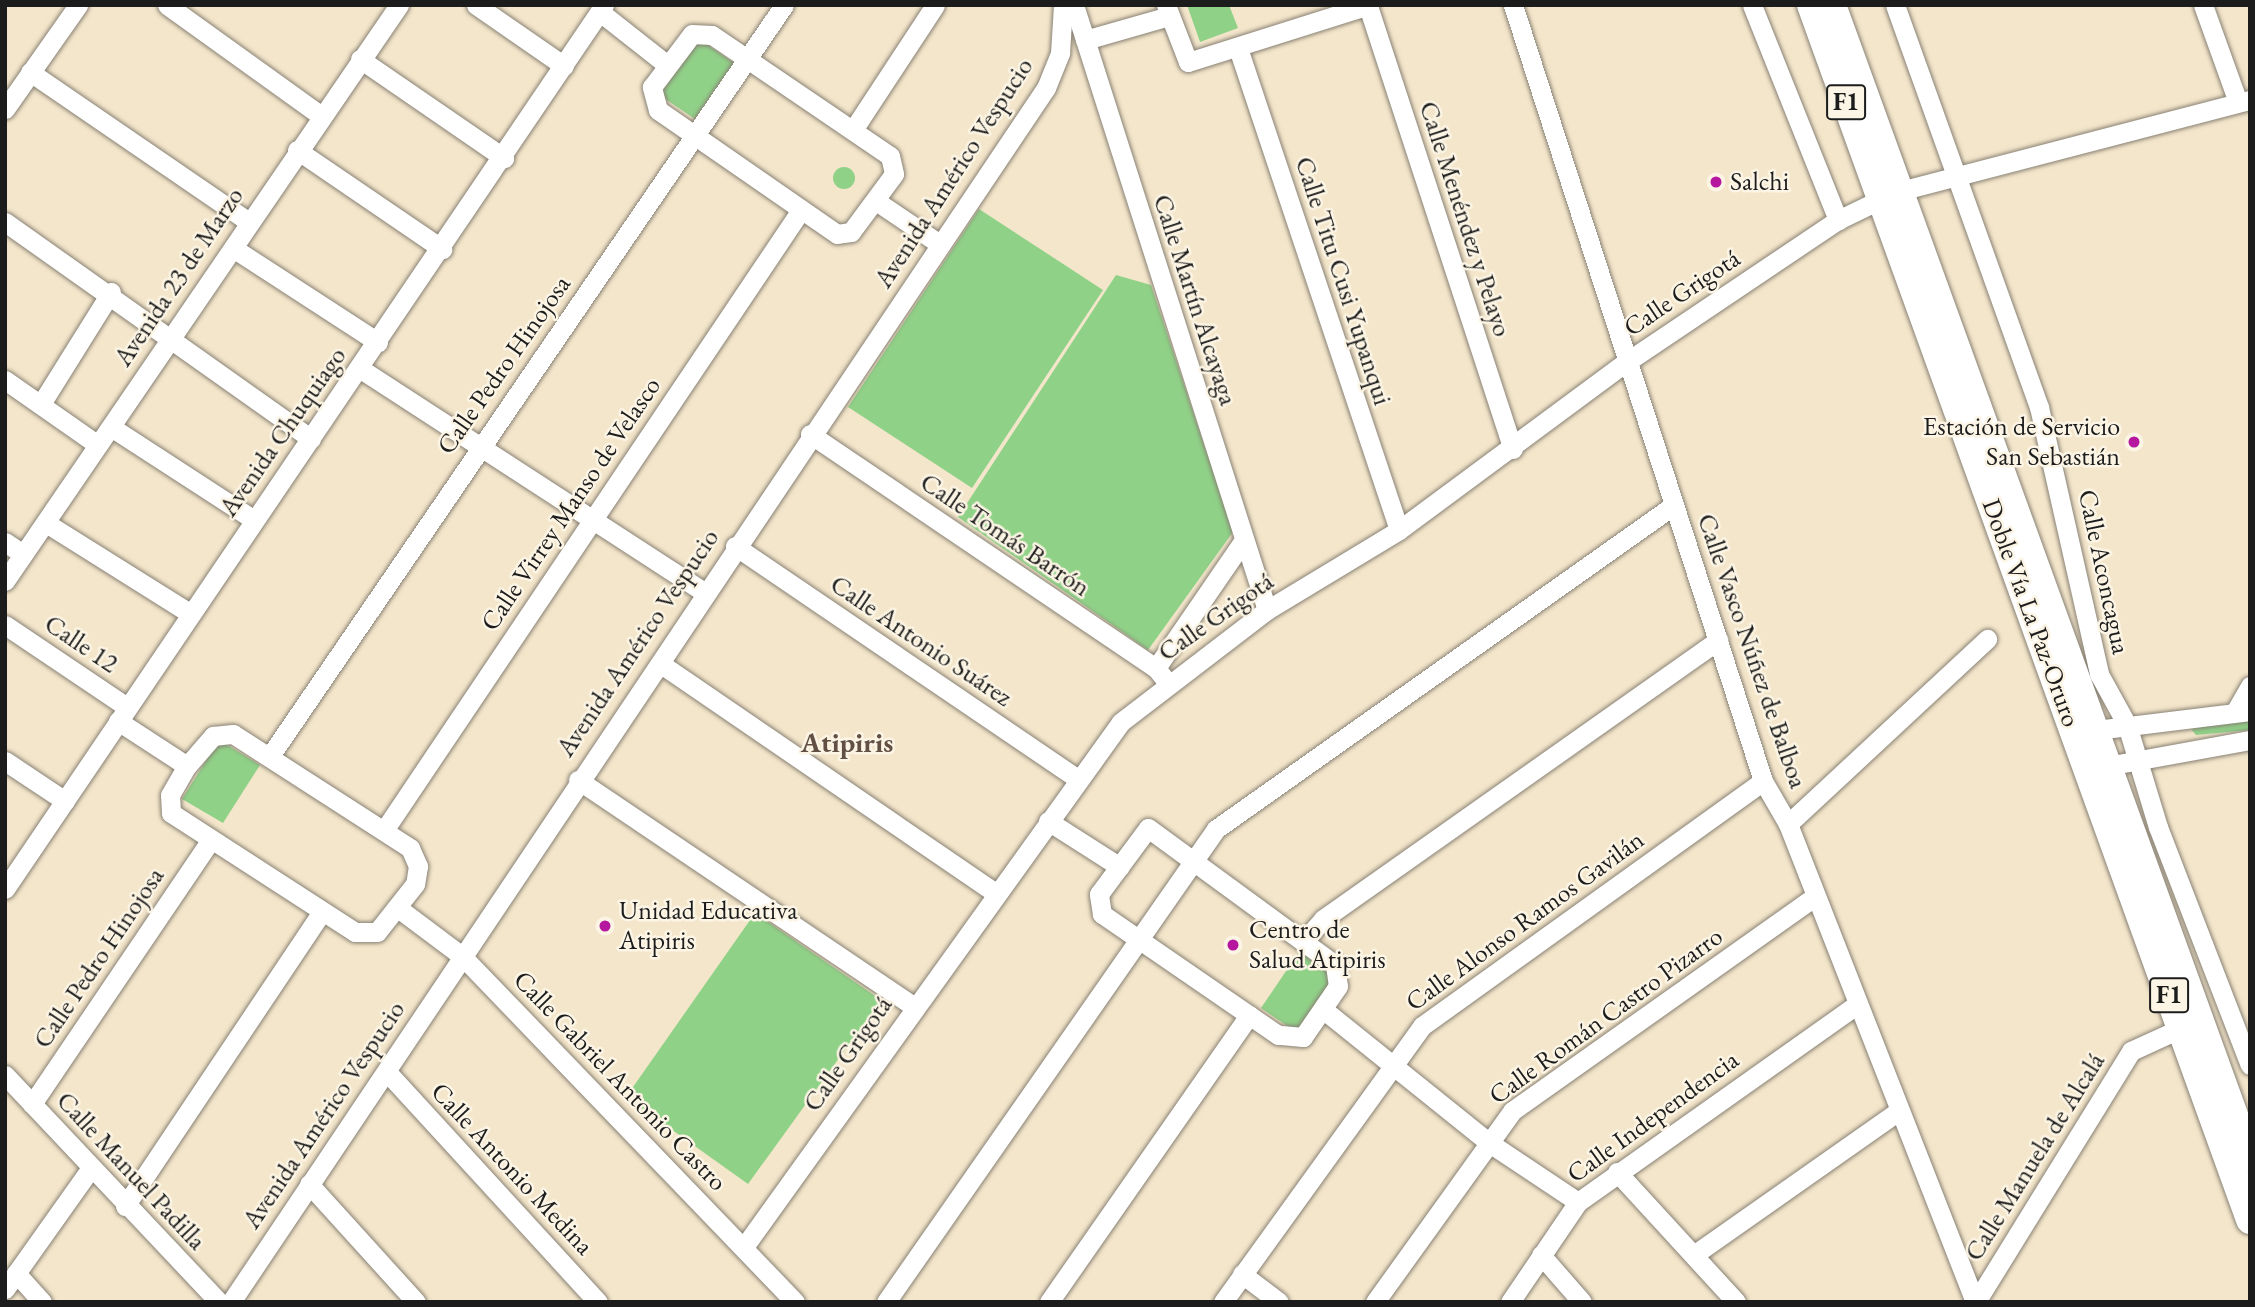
<!DOCTYPE html>
<meta charset="utf-8">
<style>
body{margin:0}
#map{position:relative;width:2255px;height:1307px;overflow:hidden;background:#f4e6cb;font-family:"EB Garamond",serif}
div>[style]{position:absolute}
.green>*{inset:0;background:#90d188}
.round{border-radius:50%}
.roads{filter:drop-shadow(0 0 2px #888174) drop-shadow(0 0 2px #888174)}
.minor>*{height:19px;margin:-9.5px;padding:0 9.5px;transform-origin:9.5px;border-radius:9.5px;background:#fff}
.highway>*{height:28px;margin:-14px;padding:0 14px;transform-origin:14px;border-radius:14px;background:#fff}
.dots>*{width:19px;height:19px;translate:-50% -50%;box-sizing:border-box;border:4px solid #fcf5e5;border-radius:50%}
span{translate:-50% -50%;white-space:nowrap;text-align:center;line-height:1.15;-webkit-text-stroke:5px #fcf5e5;paint-order:stroke}
.shield-label span{padding:2px 5px;background:#fcf5e5;border:2px solid;border-radius:5px;-webkit-text-stroke-width:0}
.shield-label{font-size:24px;color:#1c1c1c;font-weight:700}
.street-label{font-size:26px;color:#1c1c1c}
.poi-label{font-size:26px;color:#1c1c1c}
.left{translate:0 -50%;text-align:left}
.right{translate:-100% -50%;text-align:right}
.neighbourhood-label{font-size:28px;color:#635045;font-weight:700}
.frame{position:absolute;inset:0;border:7px solid #1c1c1c;pointer-events:none}
</style>
<div id="map">
<div class="green">
<i style="clip-path:polygon(1187px 5px,1229px 5px,1238px 28px,1200px 42px)"></i>
<i style="clip-path:polygon(696px 37px,734px 63px,695px 119px,658px 94px)"></i>
<i class="round" style="left:833px;top:167px;width:22px;height:22px"></i>
<i style="clip-path:polygon(979px 209px,1103px 290px,972px 488px,848px 407px)"></i>
<i style="clip-path:polygon(1116px 275px,1151px 285px,1233px 532px,1148px 650px,958px 517px)"></i>
<i style="clip-path:polygon(2250px 719px,2250px 730px,2196px 735px,2191px 729px)"></i>
<i style="clip-path:polygon(219px 740px,260px 765px,223px 823px,182px 799px)"></i>
<i style="clip-path:polygon(755px 913px,881px 1000px,748px 1184px,626px 1097px)"></i>
<i style="clip-path:polygon(1299px 952px,1335px 976px,1296px 1032px,1261px 1008px)"></i>
</div>
<div class="roads">
<div class="minor">
<i style="left:167px;top:5px;width:188px;rotate:35.7deg"></i>
<i style="left:476px;top:5px;width:107px;rotate:34.7deg"></i>
<i style="left:1074px;top:5px;width:635px;rotate:72.31deg"></i>
<i style="left:1166px;top:5px;width:61px;rotate:68.9deg"></i>
<i style="left:1188px;top:62px;width:190px;rotate:-17.5deg"></i>
<i style="left:1513px;top:5px;width:815px;rotate:72.14deg"></i>
<i style="left:1763px;top:781px;width:50px;rotate:59.8deg"></i>
<i style="left:1788px;top:824px;width:513px;rotate:68.63deg"></i>
<i style="left:1752px;top:5px;width:232px;rotate:68.2deg"></i>
<i style="left:1895px;top:5px;width:427px;rotate:70.3deg"></i>
<i style="left:2039px;top:407px;width:274px;rotate:77.3deg"></i>
<i style="left:2099px;top:674px;width:58px;rotate:61.2deg"></i>
<i style="left:2127px;top:725px;width:107px;rotate:73.1deg"></i>
<i style="left:2158px;top:827px;width:255px;rotate:68.9deg"></i>
<i style="left:2203px;top:5px;width:103px;rotate:70.2deg"></i>
<i style="left:1368px;top:6px;width:466px;rotate:71.9deg"></i>
<i style="left:600px;top:12px;width:84px;rotate:38.2deg"></i>
<i style="left:692px;top:34px;width:20px;rotate:3deg"></i>
<i style="left:712px;top:35px;width:215px;rotate:34.2deg"></i>
<i style="left:890px;top:156px;width:18px;rotate:77deg"></i>
<i style="left:894px;top:174px;width:72px;rotate:126.6deg"></i>
<i style="left:851px;top:232px;width:14px;rotate:172deg"></i>
<i style="left:837px;top:234px;width:218px;rotate:-145.3deg"></i>
<i style="left:658px;top:110px;width:24px;rotate:-105deg"></i>
<i style="left:652px;top:87px;width:66px;rotate:-53deg"></i>
<i style="left:1085px;top:40px;width:87px;rotate:-15.9deg"></i>
<i style="left:1238px;top:48px;width:508px;rotate:71.53deg"></i>
<i style="left:360px;top:59px;width:175px;rotate:34.5deg"></i>
<i style="left:30px;top:72px;width:265px;rotate:34.4deg"></i>
<i style="left:5px;top:109px;width:127px;rotate:-54.9deg"></i>
<i style="left:853px;top:130px;width:149px;rotate:-56.7deg"></i>
<i style="left:297px;top:150px;width:176px;rotate:34.3deg"></i>
<i style="left:1900px;top:191px;width:362px;rotate:-14.6deg"></i>
<i style="left:876px;top:201px;width:78px;rotate:34.1deg"></i>
<i style="left:5px;top:222px;width:375px;rotate:35.3deg"></i>
<i style="left:233px;top:248px;width:173px;rotate:33deg"></i>
<i style="left:359px;top:368px;width:411px;rotate:33deg"></i>
<i style="left:5px;top:380px;width:113px;rotate:35deg"></i>
<i style="left:41px;top:404px;width:132px;rotate:-58deg"></i>
<i style="left:111px;top:427px;width:171px;rotate:33deg"></i>
<i style="left:810px;top:434px;width:418px;rotate:34.1deg"></i>
<i style="left:1156px;top:668px;width:18px;rotate:52deg"></i>
<i style="left:46px;top:523px;width:171px;rotate:32.1deg"></i>
<i style="left:5px;top:542px;width:22px;rotate:34deg"></i>
<i style="left:735px;top:546px;width:415px;rotate:34.2deg"></i>
<i style="left:5px;top:581px;width:698px;rotate:-55.63deg"></i>
<i style="left:5px;top:625px;width:147px;rotate:33.9deg"></i>
<i style="left:661px;top:664px;width:407px;rotate:34.4deg"></i>
<i style="left:1156px;top:668px;width:155px;rotate:-55.5deg"></i>
<i style="left:2235px;top:712px;width:30px;rotate:-60deg"></i>
<i style="left:118px;top:721px;width:82px;rotate:33.1deg"></i>
<i style="left:2096px;top:730px;width:155px;rotate:-7deg"></i>
<i style="left:233px;top:734px;width:211px;rotate:32.8deg"></i>
<i style="left:410px;top:848px;width:20px;rotate:66deg"></i>
<i style="left:418px;top:866px;width:18px;rotate:99deg"></i>
<i style="left:415px;top:884px;width:61px;rotate:128.4deg"></i>
<i style="left:377px;top:932px;width:22px;rotate:180deg"></i>
<i style="left:355px;top:932px;width:219px;rotate:-147.1deg"></i>
<i style="left:171px;top:813px;width:18px;rotate:-93deg"></i>
<i style="left:170px;top:795px;width:34px;rotate:-60deg"></i>
<i style="left:187px;top:766px;width:40px;rotate:-49deg"></i>
<i style="left:213px;top:736px;width:20px;rotate:-6deg"></i>
<i style="left:270px;top:756px;width:910px;rotate:-55.61deg"></i>
<i style="left:5px;top:761px;width:72px;rotate:33.7deg"></i>
<i style="left:2096px;top:768px;width:157px;rotate:-10.3deg"></i>
<i style="left:578px;top:780px;width:404px;rotate:34deg"></i>
<i style="left:1048px;top:821px;width:85px;rotate:32.6deg"></i>
<i style="left:1788px;top:824px;width:272px;rotate:-42.9deg"></i>
<i style="left:1148px;top:828px;width:232px;rotate:36.2deg"></i>
<i style="left:1335px;top:965px;width:21px;rotate:82deg"></i>
<i style="left:1338px;top:986px;width:62px;rotate:124.5deg"></i>
<i style="left:1303px;top:1037px;width:25px;rotate:-175deg"></i>
<i style="left:1278px;top:1035px;width:214px;rotate:-145.5deg"></i>
<i style="left:1102px;top:914px;width:20px;rotate:-99deg"></i>
<i style="left:1099px;top:894px;width:82px;rotate:-53.4deg"></i>
<i style="left:385px;top:829px;width:746px;rotate:-56.1deg"></i>
<i style="left:5px;top:889px;width:1068px;rotate:-55.88deg"></i>
<i style="left:398px;top:908px;width:80px;rotate:36.9deg"></i>
<i style="left:462px;top:956px;width:480px;rotate:46.1deg"></i>
<i style="left:1304px;top:941px;width:29px;rotate:-49deg"></i>
<i style="left:1323px;top:919px;width:484px;rotate:-35.2deg"></i>
<i style="left:1324px;top:1010px;width:211px;rotate:38.8deg"></i>
<i style="left:1488px;top:1142px;width:108px;rotate:33.7deg"></i>
<i style="left:387px;top:1072px;width:312px;rotate:47.5deg"></i>
<i style="left:5px;top:1075px;width:312px;rotate:46.7deg"></i>
<i style="left:32px;top:1104px;width:318px;rotate:-55.9deg"></i>
<i style="left:1617px;top:1172px;width:176px;rotate:47.5deg"></i>
<i style="left:309px;top:1184px;width:159px;rotate:47.8deg"></i>
<i style="left:125px;top:1206px;width:354px;rotate:-56.2deg"></i>
<i style="left:744px;top:1247px;width:646px;rotate:-54.32deg"></i>
<i style="left:1121px;top:722px;width:184px;rotate:-37.5deg"></i>
<i style="left:1267px;top:610px;width:154px;rotate:-31.2deg"></i>
<i style="left:1399px;top:530px;width:281px;rotate:-36.5deg"></i>
<i style="left:1625px;top:363px;width:257px;rotate:-33.9deg"></i>
<i style="left:1838px;top:220px;width:48px;rotate:-26deg"></i>
<i style="left:1695px;top:1254px;width:247px;rotate:-35.1deg"></i>
<i style="left:1541px;top:1255px;width:62px;rotate:48.9deg"></i>
<i style="left:16px;top:1273px;width:39px;rotate:48deg"></i>
<i style="left:1242px;top:1274px;width:46px;rotate:37.1deg"></i>
<i style="left:5px;top:1289px;width:148px;rotate:-54.6deg"></i>
<i style="left:231px;top:1302px;width:1462px;rotate:-56.13deg"></i>
<i style="left:1046px;top:88px;width:38px;rotate:-68deg"></i>
<i style="left:1060px;top:53px;width:48px;rotate:-86.4deg"></i>
<i style="left:886px;top:1302px;width:577px;rotate:-55.1deg"></i>
<i style="left:1216px;top:829px;width:561px;rotate:-35.28deg"></i>
<i style="left:1049px;top:1302px;width:350px;rotate:-55.1deg"></i>
<i style="left:1223px;top:1302px;width:340px;rotate:-54.2deg"></i>
<i style="left:1422px;top:1026px;width:420px;rotate:-35.7deg"></i>
<i style="left:1375px;top:1302px;width:235px;rotate:-54.3deg"></i>
<i style="left:1512px;top:1111px;width:372px;rotate:-35.3deg"></i>
<i style="left:1510px;top:1302px;width:121px;rotate:-55.8deg"></i>
<i style="left:1578px;top:1202px;width:343px;rotate:-35.3deg"></i>
<i style="left:1976px;top:1302px;width:295px;rotate:-58.3deg"></i>
<i style="left:2131px;top:1051px;width:55px;rotate:-24.7deg"></i>
</div>
<div class="highway">
<i style="left:1811px;top:5px;width:1292px;rotate:70.13deg"></i>
<i style="left:1832px;top:5px;width:1227px;rotate:70.09deg"></i>
</div>
</div>
<div class="dots">
<i style="left:1716px;top:182px;background:#b5179e"></i>
<i style="left:2134px;top:442px;background:#b5179e"></i>
<i style="left:605px;top:926px;background:#b5179e"></i>
<i style="left:1233px;top:945px;background:#b5179e"></i>
</div>
<div class="shield-label">
<span style="left:1846px;top:102px">F1</span>
<span style="left:2169px;top:995px">F1</span>
</div>
<div class="street-label">
<span style="left:954px;top:173px;rotate:-57deg">Avenida Américo Vespucio</span>
<span style="left:1465px;top:219px;rotate:72deg">Calle Menéndez y Pelayo</span>
<span style="left:179px;top:277px;rotate:-56deg">Avenida 23 de Marzo</span>
<span style="left:1343px;top:281px;rotate:72deg">Calle Titu Cusi Yupanqui</span>
<span style="left:1682px;top:293px;rotate:-34deg">Calle Grigotá</span>
<span style="left:1195px;top:300px;rotate:72deg">Calle Martín Alcayaga</span>
<span style="left:504px;top:365px;rotate:-55deg">Calle Pedro Hinojosa</span>
<span style="left:283px;top:432px;rotate:-55deg">Avenida Chuquiago</span>
<span style="left:571px;top:504px;rotate:-56deg">Calle Virrey Manso de Velasco</span>
<span style="left:1005px;top:535px;rotate:34deg">Calle Tomás Barrón</span>
<span style="left:2104px;top:572px;rotate:78deg">Calle Aconcagua</span>
<span style="left:2031px;top:613px;rotate:70deg">Doble Vía La Paz-Oruro</span>
<span style="left:1216px;top:617px;rotate:-35deg">Calle Grigotá</span>
<span style="left:921px;top:641px;rotate:34deg">Calle Antonio Suárez</span>
<span style="left:638px;top:643px;rotate:-56deg">Avenida Américo Vespucio</span>
<span style="left:81px;top:644px;rotate:34deg">Calle 12</span>
<span style="left:1752px;top:651px;rotate:71deg">Calle Vasco Núñez de Balboa</span>
<span style="left:1525px;top:921px;rotate:-36deg">Calle Alonso Ramos Gavilán</span>
<span style="left:99px;top:958px;rotate:-56deg">Calle Pedro Hinojosa</span>
<span style="left:1606px;top:1016px;rotate:-36deg">Calle Román Castro Pizarro</span>
<span style="left:848px;top:1054px;rotate:-55deg">Calle Grigotá</span>
<span style="left:620px;top:1081px;rotate:46deg">Calle Gabriel Antonio Castro</span>
<span style="left:324px;top:1115px;rotate:-56deg">Avenida Américo Vespucio</span>
<span style="left:1653px;top:1117px;rotate:-36deg">Calle Independencia</span>
<span style="left:2035px;top:1157px;rotate:-58deg">Calle Manuela de Alcalá</span>
<span style="left:512px;top:1169px;rotate:47deg">Calle Antonio Medina</span>
<span style="left:131px;top:1171px;rotate:47deg">Calle Manuel Padilla</span>
</div>
<div class="poi-label">
<span class="left" style="left:1730px;top:182px">Salchi</span>
<span class="right" style="left:2120px;top:442px">Estación de Servicio<br>San Sebastián</span>
<span class="left" style="left:619px;top:926px">Unidad Educativa<br>Atipiris</span>
<span class="left" style="left:1249px;top:945px">Centro de<br>Salud Atipiris</span>
</div>
<div class="neighbourhood-label">
<span style="left:847px;top:742px">Atipiris</span>
</div>
<div class="frame"></div>
</div>
